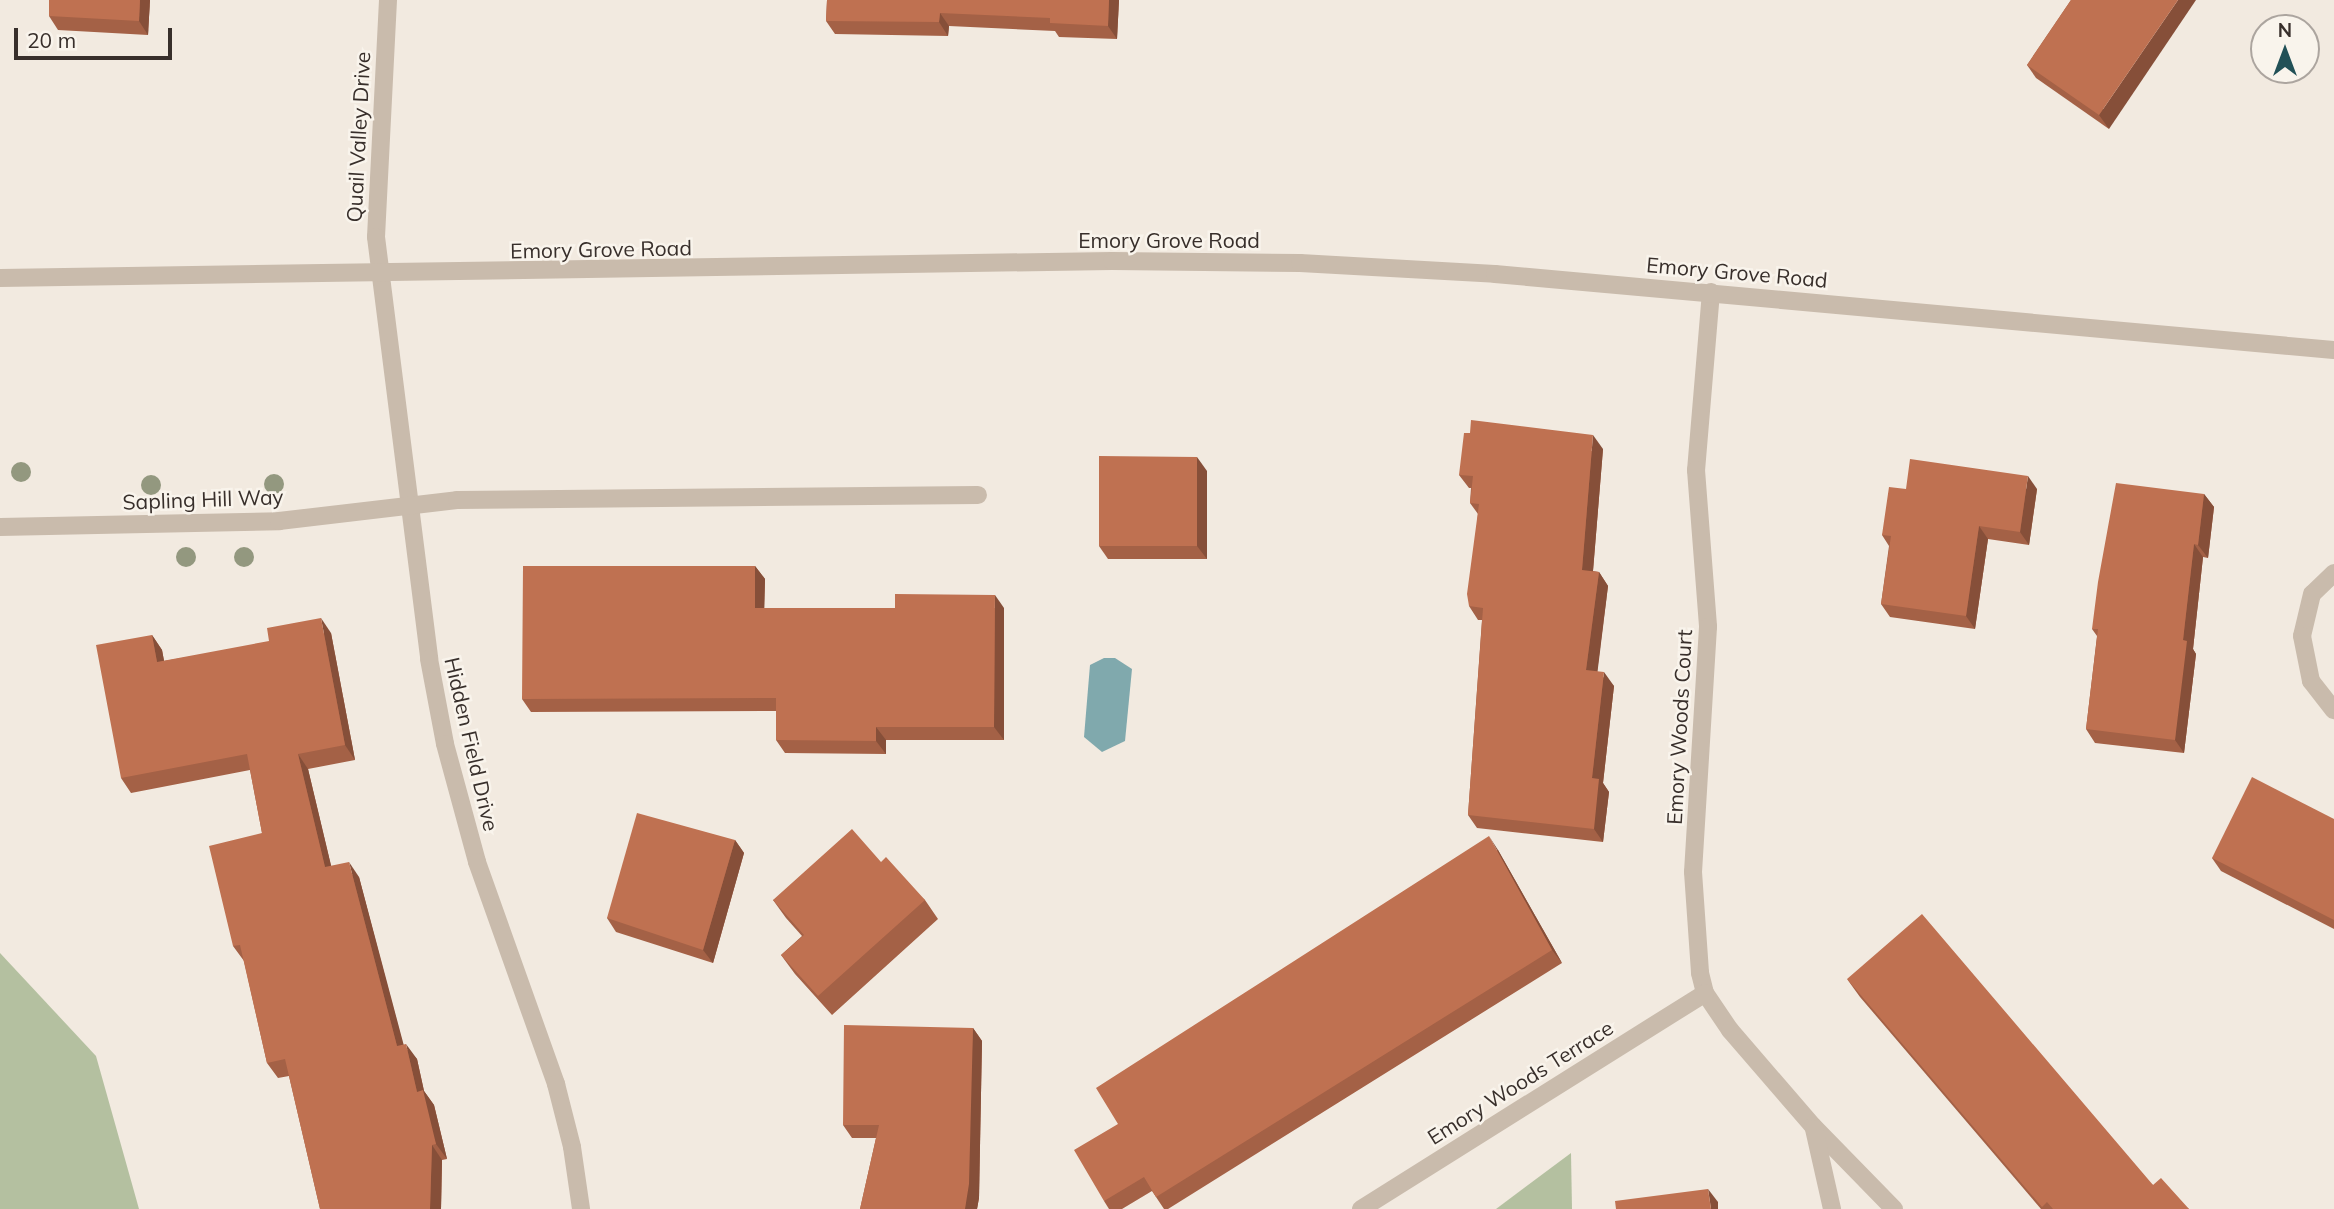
<!DOCTYPE html>
<style>
body{margin:0}
#map{position:relative;width:2334px;height:1209px;overflow:hidden;background:#f2eae0;font-family:Mulish,sans-serif}
div>[style]{position:absolute}
.green>*{inset:0;background:#b4c0a0}
.water>*{inset:0;background:#80a9ad}
.minor>*{height:18px;margin:-9px;padding:0 9px;transform-origin:9px;border-radius:9px;background:#c9bbac}
.tertiary>*{height:18px;margin:-9px;padding:0 9px;transform-origin:9px;border-radius:9px;background:#c9bbac}
.trees>*{width:20px;height:20px;margin:-10px;border-radius:50%;background:#93987f}
.wall>*{inset:0;background:#a46146}
.shaded-wall>*{inset:0;background:#864f39}
.building>*{inset:0;background:#bf7151}
span{translate:-50% -50%;white-space:nowrap;text-align:center;line-height:1.15;-webkit-text-stroke:5px #f9f4ec;paint-order:stroke}
.street-label{font-size:21px;color:#382f2b}
.north{position:absolute;left:2250px;top:14px;width:70px;height:70px;box-sizing:border-box;background:#f9f4ec;border:2px solid #aca59f;border-radius:50%;rotate:0deg;font-size:19px;font-weight:700;line-height:28px;text-align:center;color:#382f2b}
.north::after{content:'';display:block;margin:auto;width:24px;height:32px;background:#225157;clip-path:polygon(50% 0,100% 100%,50% 72%,0 100%)}
.scale{position:absolute;left:14px;top:28px;width:158px;height:32px;box-sizing:border-box;border:4px solid #382f2b;border-top:0;padding-left:9px;font-size:21px;line-height:24px;white-space:nowrap;color:#382f2b;-webkit-text-stroke:5px #f9f4ec;paint-order:stroke}
</style>
<div id="map">
<div class="green">
<i style="clip-path:polygon(0 953px,96px 1056px,139px 1209px,0 1209px)"></i>
<i style="clip-path:polygon(1571px 1153px,1572px 1209px,1496px 1209px)"></i>
</div>
<div class="water">
<i style="clip-path:polygon(1104px 658px,1115px 658px,1132px 669px,1125px 741px,1102px 752px,1084px 737px,1090px 665px)"></i>
</div>
<div class="minor">
<i style="left:388px;top:0;width:237px;rotate:92.9deg"></i>
<i style="left:376px;top:237px;width:425px;rotate:82.8deg"></i>
<i style="left:429px;top:659px;width:86px;rotate:79.3deg"></i>
<i style="left:445px;top:744px;width:122px;rotate:74.8deg"></i>
<i style="left:477px;top:862px;width:236px;rotate:70.4deg"></i>
<i style="left:556px;top:1084px;width:65px;rotate:75.7deg"></i>
<i style="left:572px;top:1147px;width:63px;rotate:81.7deg"></i>
<i style="left:1711px;top:292px;width:179px;rotate:94.8deg"></i>
<i style="left:1696px;top:470px;width:157px;rotate:85.6deg"></i>
<i style="left:1708px;top:627px;width:245px;rotate:93.5deg"></i>
<i style="left:1693px;top:872px;width:101px;rotate:86deg"></i>
<i style="left:1700px;top:973px;width:21px;rotate:76deg"></i>
<i style="left:1705px;top:993px;width:45px;rotate:56deg"></i>
<i style="left:1730px;top:1030px;width:127px;rotate:49.2deg"></i>
<i style="left:1813px;top:1126px;width:116px;rotate:45.7deg"></i>
<i style="left:0;top:527px;width:279px;rotate:-1.2deg"></i>
<i style="left:279px;top:521px;width:179px;rotate:-6.7deg"></i>
<i style="left:457px;top:500px;width:521px;rotate:-0.55deg"></i>
<i style="left:2334px;top:573px;width:30px;rotate:136deg"></i>
<i style="left:2312px;top:594px;width:43px;rotate:103.4deg"></i>
<i style="left:2302px;top:636px;width:46px;rotate:78.7deg"></i>
<i style="left:2311px;top:681px;width:37px;rotate:52deg"></i>
<i style="left:1814px;top:1129px;width:82px;rotate:77.3deg"></i>
<i style="left:1361px;top:1209px;width:406px;rotate:-32.1deg"></i>
</div>
<div class="tertiary">
<i style="left:0;top:278px;width:1112px;rotate:-0.88deg"></i>
<i style="left:1112px;top:261px;width:188px;rotate:0.6deg"></i>
<i style="left:1300px;top:263px;width:195px;rotate:3.2deg"></i>
<i style="left:1495px;top:274px;width:842px;rotate:5.18deg"></i>
</div>
<div class="trees">
<i style="left:21px;top:472px"></i>
<i style="left:274px;top:484px"></i>
<i style="left:151px;top:485px"></i>
<i style="left:186px;top:557px"></i>
<i style="left:244px;top:557px"></i>
</div>
<div class="wall">
<i style="clip-path:polygon(49px 0,150px 0,148px 35px,58px 30px,49px 16px)"></i>
<i style="clip-path:polygon(827px 0,1119px 0,1117px 39px,1059px 37px,1055px 31px,949px 26px,948px 36px,835px 34px,826px 21px)"></i>
<i style="clip-path:polygon(2071px 0,2109px 129px,2036px 78px,2027px 65px)"></i>
<i style="clip-path:polygon(1603px 449px,1593px 571px,1599px 572px,1608px 586px,1597px 672px,1614px 686px,1603px 783px,1609px 792px,1603px 842px,1477px 828px,1468px 815px,1482px 620px,1478px 620px,1469px 606px,1478px 514px,1470px 503px,1471px 488px,1469px 488px,1459px 475px)"></i>
<i style="clip-path:polygon(1207px 471px,1207px 559px,1108px 559px,1099px 546px)"></i>
<i style="clip-path:polygon(1906px 489px,2037px 489px,2029px 545px,1988px 539px,1975px 629px,1890px 617px,1881px 604px,1889px 546px,1882px 535px)"></i>
<i style="clip-path:polygon(2204px 494px,2214px 507px,2208px 558px,2203px 557px,2193px 649px,2196px 654px,2184px 753px,2095px 743px,2086px 729px,2097px 636px,2092px 629px)"></i>
<i style="clip-path:polygon(755px 566px,765px 579px,764px 608px,1004px 608px,1004px 740px,886px 740px,886px 754px,785px 753px,776px 740px,776px 711px,531px 712px,522px 699px)"></i>
<i style="clip-path:polygon(331px 633px,355px 760px,308px 769px,331px 866px,359px 877px,403px 1045px,417px 1059px,424px 1091px,434px 1105px,447px 1159px,442px 1160px,441px 1209px,320px 1209px,289px 1076px,278px 1078px,267px 1063px,244px 961px,233px 946px,262px 833px,250px 770px,131px 793px,121px 778px,152px 635px,162px 650px,164px 661px)"></i>
<i style="clip-path:polygon(2334px 819px,2334px 929px,2221px 871px,2212px 858px)"></i>
<i style="clip-path:polygon(735px 840px,744px 853px,713px 963px,616px 932px,607px 918px)"></i>
<i style="clip-path:polygon(1498px 850px,1562px 963px,1168px 1209px,1164px 1209px,1152px 1191px,1122px 1209px,1109px 1209px,1104px 1201px,1118px 1124px)"></i>
<i style="clip-path:polygon(881px 862px,925px 900px,938px 919px,832px 1015px,795px 974px,781px 955px,802px 936px,786px 918px,773px 900px)"></i>
<i style="clip-path:polygon(1847px 979px,2153px 1185px,2189px 1209px,2041px 1209px,1860px 997px)"></i>
<i style="clip-path:polygon(973px 1028px,982px 1041px,979px 1198px,977px 1209px,860px 1209px,876px 1138px,852px 1138px,843px 1125px)"></i>
</div>
<div class="shaded-wall">
<i style="clip-path:polygon(140px 0,150px 0,148px 35px,139px 21px)"></i>
<i style="clip-path:polygon(1109px 0,1119px 0,1117px 39px,1108px 26px)"></i>
<i style="clip-path:polygon(2178px 0,2196px 0,2109px 129px,2099px 115px)"></i>
<i style="clip-path:polygon(940px 13px,949px 26px,948px 36px,939px 22px)"></i>
<i style="clip-path:polygon(1593px 435px,1603px 449px,1592px 583px,1582px 570px)"></i>
<i style="clip-path:polygon(1197px 457px,1207px 471px,1207px 559px,1197px 546px)"></i>
<i style="clip-path:polygon(2028px 476px,2037px 489px,2029px 545px,2020px 532px)"></i>
<i style="clip-path:polygon(2204px 494px,2214px 507px,2208px 558px,2198px 545px)"></i>
<i style="clip-path:polygon(1979px 526px,1988px 539px,1975px 629px,1966px 616px)"></i>
<i style="clip-path:polygon(2194px 544px,2203px 557px,2193px 649px,2196px 654px,2184px 753px,2175px 740px,2183px 640px)"></i>
<i style="clip-path:polygon(755px 566px,765px 579px,764px 622px,755px 608px)"></i>
<i style="clip-path:polygon(1599px 572px,1608px 586px,1596px 684px,1586px 670px)"></i>
<i style="clip-path:polygon(995px 595px,1004px 608px,1004px 740px,994px 727px)"></i>
<i style="clip-path:polygon(321px 618px,331px 633px,355px 760px,345px 745px)"></i>
<i style="clip-path:polygon(152px 635px,162px 650px,167px 677px,157px 662px)"></i>
<i style="clip-path:polygon(1604px 672px,1614px 686px,1603px 783px,1609px 792px,1603px 842px,1594px 829px,1592px 778px)"></i>
<i style="clip-path:polygon(876px 727px,886px 740px,886px 754px,876px 741px)"></i>
<i style="clip-path:polygon(298px 754px,308px 769px,335px 882px,325px 867px)"></i>
<i style="clip-path:polygon(1489px 836px,1498px 850px,1562px 963px,1552px 950px)"></i>
<i style="clip-path:polygon(735px 840px,744px 853px,713px 963px,703px 950px)"></i>
<i style="clip-path:polygon(349px 862px,359px 877px,408px 1061px,397px 1046px)"></i>
<i style="clip-path:polygon(973px 1028px,982px 1041px,979px 1198px,977px 1209px,965px 1209px)"></i>
<i style="clip-path:polygon(406px 1044px,417px 1059px,424px 1091px,434px 1105px,447px 1159px,436px 1144px,417px 1092px)"></i>
<i style="clip-path:polygon(432px 1145px,442px 1160px,441px 1209px,430px 1209px)"></i>
<i style="clip-path:polygon(1708px 1189px,1718px 1202px,1718px 1209px,1711px 1209px)"></i>
</div>
<div class="building">
<i style="clip-path:polygon(49px 0,140px 0,139px 21px,49px 16px)"></i>
<i style="clip-path:polygon(827px 0,1109px 0,1108px 26px,1050px 23px,1050px 18px,940px 13px,939px 22px,826px 21px)"></i>
<i style="clip-path:polygon(2071px 0,2178px 0,2099px 115px,2027px 65px)"></i>
<i style="clip-path:polygon(1471px 420px,1593px 435px,1582px 570px,1599px 572px,1586px 670px,1604px 672px,1592px 778px,1599px 779px,1594px 829px,1468px 815px,1483px 608px,1469px 606px,1467px 594px,1479px 504px,1470px 503px,1473px 476px,1459px 475px,1464px 433px,1470px 433px)"></i>
<i style="clip-path:polygon(1099px 456px,1197px 457px,1197px 546px,1099px 546px)"></i>
<i style="clip-path:polygon(1910px 459px,2028px 476px,2020px 532px,1979px 526px,1966px 616px,1881px 604px,1891px 536px,1882px 535px,1889px 487px,1906px 489px)"></i>
<i style="clip-path:polygon(2116px 483px,2204px 494px,2198px 545px,2194px 544px,2183px 640px,2187px 641px,2175px 740px,2086px 729px,2098px 629px,2092px 629px,2098px 582px)"></i>
<i style="clip-path:polygon(523px 566px,755px 566px,755px 608px,895px 608px,895px 594px,995px 595px,994px 727px,876px 727px,876px 741px,776px 740px,776px 698px,522px 699px)"></i>
<i style="clip-path:polygon(321px 618px,345px 745px,298px 754px,325px 867px,349px 862px,397px 1046px,406px 1044px,417px 1092px,423px 1090px,436px 1144px,432px 1145px,430px 1209px,320px 1209px,285px 1059px,267px 1063px,240px 945px,233px 946px,209px 846px,262px 833px,247px 754px,121px 778px,96px 645px,152px 635px,157px 662px,269px 641px,267px 628px)"></i>
<i style="clip-path:polygon(2252px 777px,2334px 819px,2334px 920px,2212px 858px)"></i>
<i style="clip-path:polygon(637px 813px,735px 840px,703px 950px,607px 918px)"></i>
<i style="clip-path:polygon(852px 829px,881px 862px,886px 857px,925px 900px,818px 996px,781px 955px,804px 935px,773px 900px)"></i>
<i style="clip-path:polygon(1489px 836px,1552px 950px,1156px 1197px,1144px 1177px,1104px 1201px,1074px 1150px,1118px 1124px,1096px 1088px)"></i>
<i style="clip-path:polygon(1922px 914px,2153px 1185px,2161px 1178px,2189px 1209px,2053px 1209px,2047px 1202px,2042px 1207px,1847px 979px)"></i>
<i style="clip-path:polygon(844px 1025px,973px 1028px,969px 1184px,965px 1209px,860px 1209px,879px 1125px,843px 1125px)"></i>
<i style="clip-path:polygon(1708px 1189px,1711px 1209px,1616px 1209px,1615px 1201px)"></i>
</div>
<div class="street-label">
<span style="left:358px;top:137px;rotate:-87deg">Quail Valley Drive</span>
<span style="left:1169px;top:240px">Emory Grove Road</span>
<span style="left:601px;top:249px;rotate:-1deg">Emory Grove Road</span>
<span style="left:1737px;top:272px;rotate:5deg">Emory Grove Road</span>
<span style="left:203px;top:499px;rotate:-2deg">Sapling Hill Way</span>
<span style="left:1679px;top:727px;rotate:-87deg">Emory Woods Court</span>
<span style="left:472px;top:744px;rotate:77deg">Hidden Field Drive</span>
<span style="left:1520px;top:1082px;rotate:-32deg">Emory Woods Terrace</span>
</div>
<div class="north">N</div>
<div class="scale">20 m</div>
</div>
